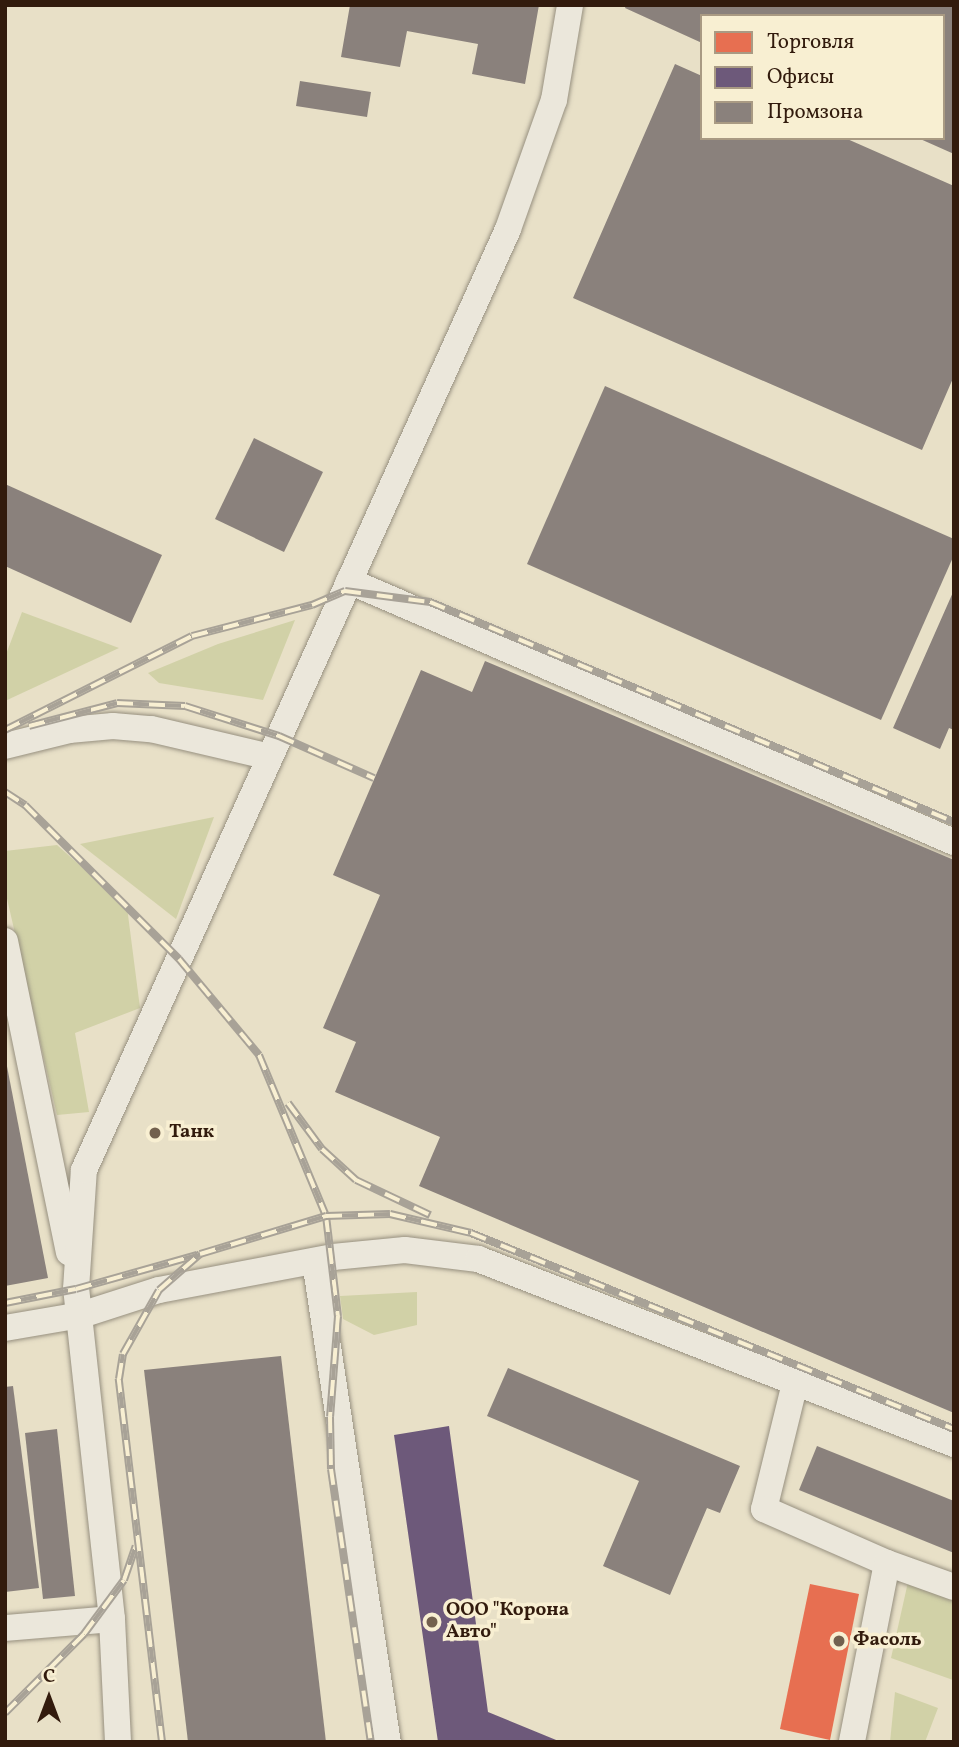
<!DOCTYPE html>
<meta charset="utf-8">
<style>
body{margin:0}
#map{position:relative;width:959px;height:1747px;overflow:hidden;background:#e8e0c7;font-family:Vollkorn,serif}
div>[style]{position:absolute}
.green>*{inset:0;background:#d1d1a7}
.shops>*{inset:0;background:#e76f51}
.offices>*{inset:0;background:#6d597a}
.industry>*{inset:0;background:#8a817c}
.roads{filter:drop-shadow(0 0 2px #979080) drop-shadow(0 0 2px #979080)}
.minor>*{height:26px;margin:-13px;padding:0 13px;transform-origin:13px;border-radius:13px;background:#ebe7db}
.rail>*{height:8px;margin-top:-4px;transform-origin:0;background:repeating-linear-gradient(90deg,#f8efd2 0 16px,#a8a297 0 32px);box-sizing:border-box;border-block:2px solid #a8a297}
.dots>*{width:19px;height:19px;translate:-50% -50%;box-sizing:border-box;border:4px solid #f8efd2;border-radius:50%}
span{translate:-50% -50%;white-space:nowrap;text-align:center;line-height:1.15;-webkit-text-stroke:7px #f8efd2;paint-order:stroke}
.poi-label{font-size:19px;color:#321b0d;font-weight:700}
.left{translate:0 -50%;text-align:left}
.frame{position:absolute;inset:0;border:7px solid #321b0d;pointer-events:none}
.legend{position:absolute;left:700px;top:14px;width:245px;height:126px;box-sizing:border-box;background:#f8efd2;border:2px solid #a99a83;margin:0;padding:9px 12px;list-style:none;font-size:21px;color:#321b0d}
.legend li{display:flex;align-items:center;gap:14px;height:35px}
.legend b{width:35px;border:2px solid #a99a83}
.north{position:absolute;left:14px;top:1663px;width:70px;height:70px;-webkit-text-stroke:5px #f8efd2;paint-order:stroke;rotate:0deg;font-size:19px;font-weight:700;line-height:28px;text-align:center;color:#321b0d}
.north::after{content:'';display:block;margin:auto;width:24px;height:32px;background:#321b0d;clip-path:polygon(50% 0,100% 100%,50% 72%,0 100%)}
</style>
<div id="map">
<div class="green">
<i style="clip-path:polygon(22px 612px,119px 648px,5px 701px,5px 657px)"></i>
<i style="clip-path:polygon(295px 620px,263px 700px,159px 683px,148px 673px,218px 644px)"></i>
<i style="clip-path:polygon(214px 817px,176px 919px,80px 844px)"></i>
<i style="clip-path:polygon(57px 845px,127px 907px,140px 1008px,75px 1033px,89px 1112px,57px 1115px,5px 890px,5px 851px)"></i>
<i style="clip-path:polygon(417px 1292px,417px 1325px,374px 1335px,343px 1319px,340px 1296px)"></i>
<i style="clip-path:polygon(908px 1582px,954px 1598px,953px 1680px,891px 1658px)"></i>
<i style="clip-path:polygon(895px 1692px,938px 1708px,925px 1742px,890px 1742px)"></i>
</div>
<div class="shops">
<i style="clip-path:polygon(810px 1584px,859px 1594px,830px 1740px,780px 1729px)"></i>
</div>
<div class="offices">
<i style="clip-path:polygon(449px 1426px,488px 1712px,561px 1742px,438px 1742px,394px 1435px)"></i>
</div>
<div class="industry">
<i style="clip-path:polygon(350px 5px,539px 5px,525px 84px,472px 74px,478px 44px,407px 31px,400px 67px,341px 57px)"></i>
<i style="clip-path:polygon(626px 5px,954px 5px,954px 154px,918px 138px,943px 138px,943px 16px,702px 16px,702px 43px,625px 8px)"></i>
<i style="clip-path:polygon(675px 64px,702px 76px,702px 138px,845px 138px,954px 186px,954px 376px,922px 450px,573px 298px)"></i>
<i style="clip-path:polygon(300px 81px,371px 92px,367px 117px,296px 106px)"></i>
<i style="clip-path:polygon(605px 386px,954px 539px,954px 555px,881px 720px,527px 564px)"></i>
<i style="clip-path:polygon(254px 438px,323px 472px,284px 552px,215px 519px)"></i>
<i style="clip-path:polygon(5px 484px,162px 555px,131px 623px,5px 566px)"></i>
<i style="clip-path:polygon(954px 590px,954px 730px,949px 728px,940px 749px,893px 728px)"></i>
<i style="clip-path:polygon(485px 661px,954px 860px,954px 1413px,419px 1186px,440px 1137px,335px 1092px,356px 1042px,323px 1028px,380px 895px,333px 875px,421px 670px,472px 692px)"></i>
<i style="clip-path:polygon(5px 1056px,48px 1278px,5px 1286px)"></i>
<i style="clip-path:polygon(281px 1356px,326px 1742px,188px 1742px,144px 1370px)"></i>
<i style="clip-path:polygon(508px 1368px,740px 1466px,720px 1513px,707px 1508px,670px 1595px,603px 1566px,639px 1481px,487px 1416px)"></i>
<i style="clip-path:polygon(13px 1386px,39px 1588px,5px 1592px,5px 1387px)"></i>
<i style="clip-path:polygon(57px 1429px,75px 1596px,43px 1599px,25px 1433px)"></i>
<i style="clip-path:polygon(817px 1446px,954px 1501px,954px 1553px,799px 1490px)"></i>
</div>
<div class="roads">
<div class="minor">
<i style="left:349px;top:581px;width:659px;rotate:23.34deg"></i>
<i style="left:5px;top:746px;width:66px;rotate:-14deg"></i>
<i style="left:69px;top:730px;width:44px;rotate:-5.2deg"></i>
<i style="left:113px;top:726px;width:38px;rotate:5deg"></i>
<i style="left:151px;top:729px;width:122px;rotate:13.2deg"></i>
<i style="left:5px;top:941px;width:318px;rotate:78.4deg"></i>
<i style="left:315px;top:1261px;width:487px;rotate:81.4deg"></i>
<i style="left:5px;top:1328px;width:77px;rotate:-9.7deg"></i>
<i style="left:81px;top:1315px;width:82px;rotate:-17.8deg"></i>
<i style="left:159px;top:1290px;width:177px;rotate:-10.7deg"></i>
<i style="left:333px;top:1257px;width:72px;rotate:-5.6deg"></i>
<i style="left:405px;top:1250px;width:74px;rotate:7deg"></i>
<i style="left:478px;top:1259px;width:511px;rotate:21.24deg"></i>
<i style="left:796px;top:1379px;width:134px;rotate:103.8deg"></i>
<i style="left:764px;top:1509px;width:134px;rotate:23.7deg"></i>
<i style="left:887px;top:1563px;width:182px;rotate:101.1deg"></i>
<i style="left:887px;top:1563px;width:71px;rotate:19.7deg"></i>
<i style="left:5px;top:1628px;width:107px;rotate:-4.8deg"></i>
<i style="left:118px;top:1742px;width:123px;rotate:-92.8deg"></i>
<i style="left:112px;top:1619px;width:332px;rotate:-96.2deg"></i>
<i style="left:76px;top:1289px;width:119px;rotate:-86.2deg"></i>
<i style="left:84px;top:1170px;width:1032px;rotate:-65.74deg"></i>
<i style="left:508px;top:229px;width:137px;rotate:-70.4deg"></i>
<i style="left:554px;top:100px;width:96px;rotate:-80.4deg"></i>
</div>
</div>
<div class="rail">
<i style="left:29px;top:726px;width:91px;rotate:-14.6deg"></i>
<i style="left:117px;top:703px;width:68px;rotate:2.5deg"></i>
<i style="left:185px;top:706px;width:99px;rotate:17.7deg"></i>
<i style="left:279px;top:736px;width:104px;rotate:23.9deg"></i>
<i style="left:5px;top:730px;width:209px;rotate:-26.7deg"></i>
<i style="left:192px;top:636px;width:124px;rotate:-14.5deg"></i>
<i style="left:312px;top:605px;width:36px;rotate:-23deg"></i>
<i style="left:345px;top:591px;width:86px;rotate:7.4deg"></i>
<i style="left:430px;top:602px;width:568px;rotate:22.77deg"></i>
<i style="left:5px;top:792px;width:24px;rotate:33deg"></i>
<i style="left:25px;top:805px;width:218px;rotate:45deg"></i>
<i style="left:179px;top:959px;width:125px;rotate:50.2deg"></i>
<i style="left:259px;top:1055px;width:174px;rotate:67.4deg"></i>
<i style="left:326px;top:1216px;width:101px;rotate:83.2deg"></i>
<i style="left:338px;top:1316px;width:101px;rotate:94.5deg"></i>
<i style="left:330px;top:1417px;width:52px;rotate:88.9deg"></i>
<i style="left:331px;top:1469px;width:276px;rotate:81.7deg"></i>
<i style="left:288px;top:1103px;width:57px;rotate:53.5deg"></i>
<i style="left:322px;top:1149px;width:46px;rotate:42.4deg"></i>
<i style="left:356px;top:1180px;width:82px;rotate:25.3deg"></i>
<i style="left:5px;top:1303px;width:72px;rotate:-11.2deg"></i>
<i style="left:76px;top:1289px;width:126px;rotate:-15.7deg"></i>
<i style="left:5px;top:1713px;width:112px;rotate:-45deg"></i>
<i style="left:84px;top:1634px;width:67px;rotate:-53.5deg"></i>
<i style="left:124px;top:1580px;width:36px;rotate:-71deg"></i>
<i style="left:162px;top:1742px;width:366px;rotate:-96.8deg"></i>
<i style="left:119px;top:1379px;width:25px;rotate:-81deg"></i>
<i style="left:123px;top:1354px;width:73px;rotate:-60.6deg"></i>
<i style="left:159px;top:1290px;width:55px;rotate:-41.3deg"></i>
<i style="left:200px;top:1254px;width:132px;rotate:-16.8deg"></i>
<i style="left:326px;top:1216px;width:64px;rotate:-1.8deg"></i>
<i style="left:390px;top:1214px;width:83px;rotate:13.2deg"></i>
<i style="left:471px;top:1233px;width:521px;rotate:22.09deg"></i>
</div>
<div class="dots">
<i style="left:155px;top:1133px;background:#72604e"></i>
<i style="left:432px;top:1622px;background:#72604e"></i>
<i style="left:839px;top:1641px;background:#72604e"></i>
</div>
<div class="poi-label">
<span class="left" style="left:169px;top:1133px">Танк</span>
<span class="left" style="left:446px;top:1622px">ООО "Корона<br>Авто"</span>
<span class="left" style="left:853px;top:1641px">Фасоль</span>
</div>
<div class="frame"></div>
<ul class="legend">
<li><b style="height:19px;background:#e76f51"></b>Торговля</li>
<li><b style="height:19px;background:#6d597a"></b>Офисы</li>
<li><b style="height:19px;background:#8a817c"></b>Промзона</li>
</ul>
<div class="north">С</div>
</div>
